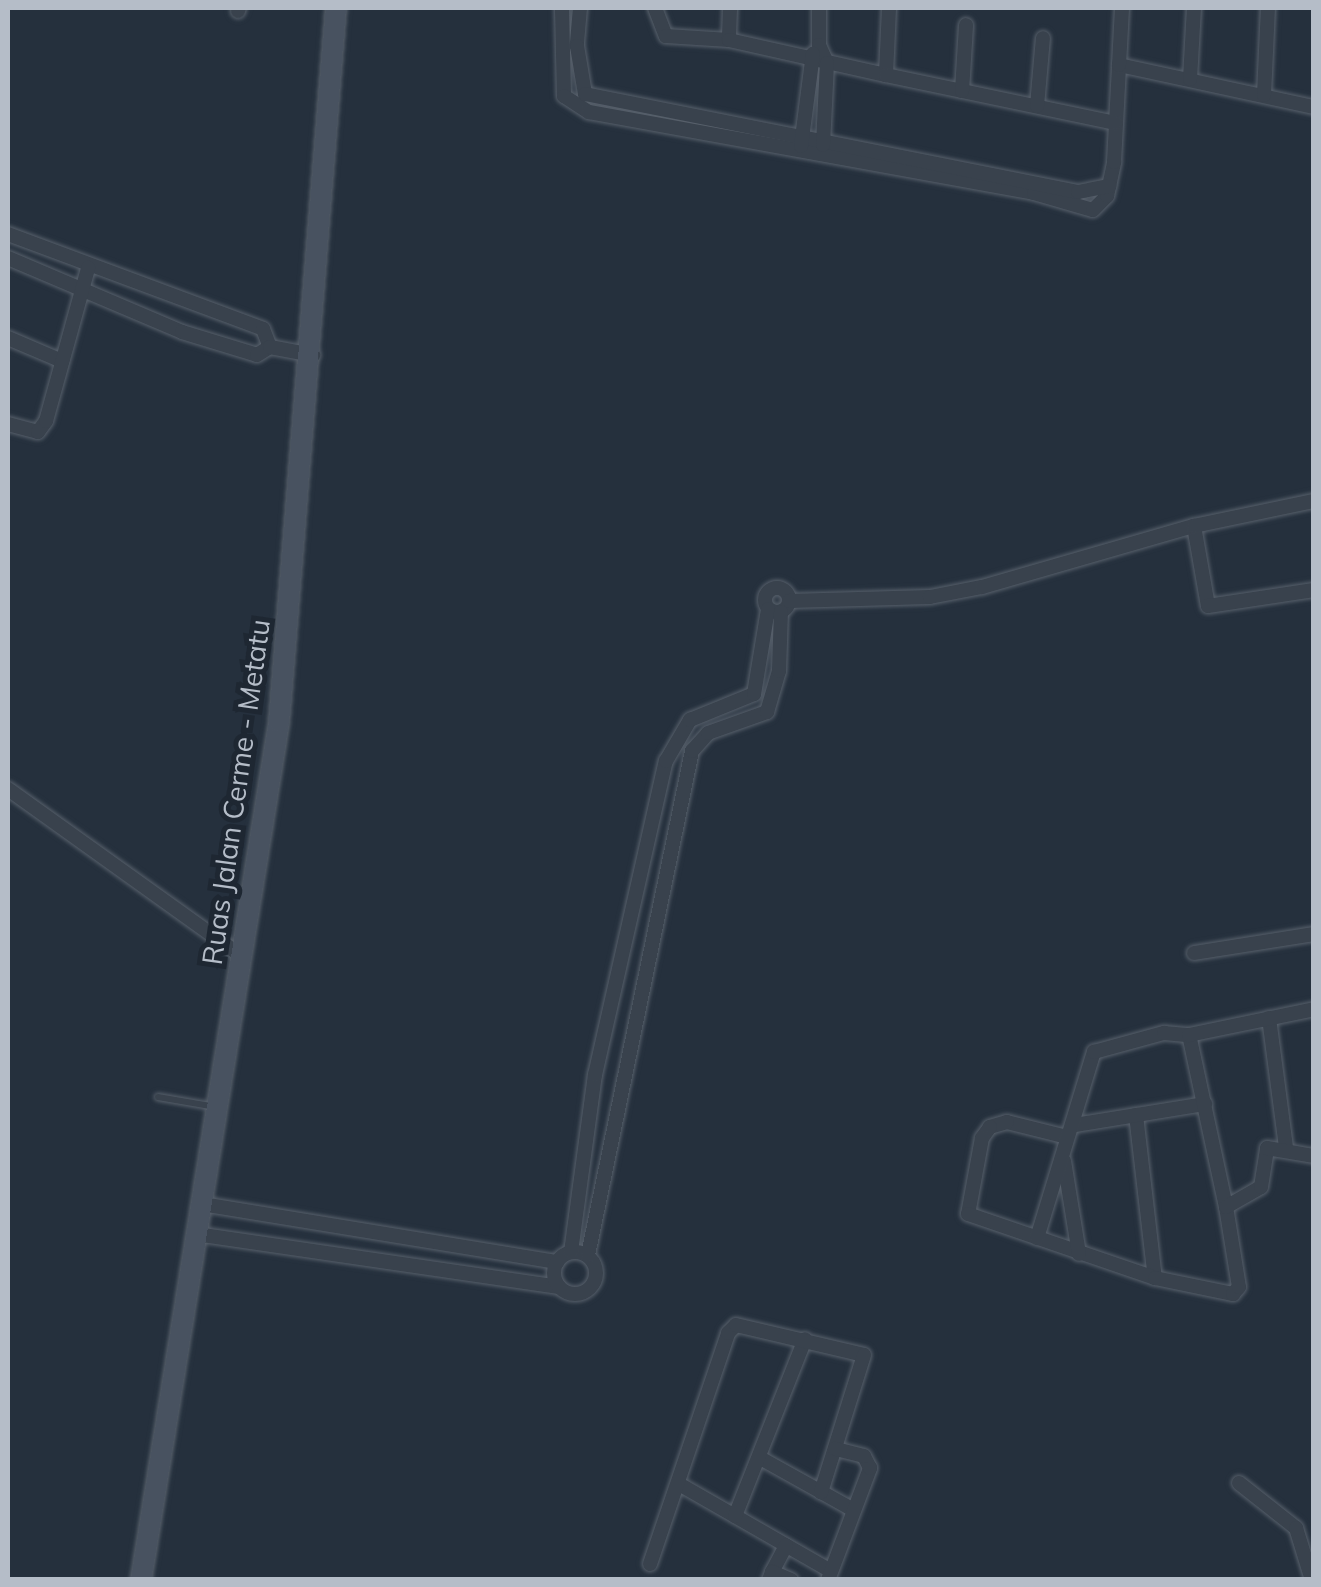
<!DOCTYPE html>
<style>
body{margin:0}
#map{position:relative;width:1321px;height:1587px;overflow:hidden;background:#25303d;font-family:Mulish,sans-serif}
div>[style]{position:absolute}
.roads{filter:drop-shadow(0 0 2px #57606b) drop-shadow(0 0 2px #57606b)}
.lane>*{height:6px;margin:-3px;padding:0 3px;transform-origin:3px;border-radius:3px;background:#39424d}
.street>*{height:14px;margin:-7px;padding:0 7px;transform-origin:7px;border-radius:7px;background:#39424d}
.street>.ring{margin:-7px;padding:0;box-sizing:content-box;background:none;border:14px solid #39424d;border-radius:50%}
.secondary>*{height:20px;margin:-10px;padding:0 10px;transform-origin:10px;border-radius:10px;background:#485260}
span{translate:-50% -50%;white-space:nowrap;text-align:center;line-height:1.15;-webkit-text-stroke:10px #1e2732;paint-order:stroke}
.street-label{font-size:28px;color:#b5bdc8}
.frame{position:absolute;inset:0;border:10px solid #b5bdc8;pointer-events:none}
</style>
<div id="map">
<div class="roads">
<div class="lane">
<i style="left:158px;top:1097px;width:59px;rotate:9.8deg"></i>
</div>
<div class="street">
<i style="left:562px;top:8px;width:88px;rotate:88.7deg"></i>
<i style="left:564px;top:96px;width:30px;rotate:33deg"></i>
<i style="left:589px;top:112px;width:452px;rotate:10.3deg"></i>
<i style="left:1034px;top:193px;width:61px;rotate:16.1deg"></i>
<i style="left:1093px;top:210px;width:20px;rotate:-45deg"></i>
<i style="left:1107px;top:196px;width:35px;rotate:-78deg"></i>
<i style="left:1114px;top:162px;width:97px;rotate:-87deg"></i>
<i style="left:1119px;top:65px;width:199px;rotate:12.2deg"></i>
<i style="left:580px;top:8px;width:38px;rotate:95deg"></i>
<i style="left:577px;top:46px;width:49px;rotate:80.5deg"></i>
<i style="left:585px;top:94px;width:503px;rotate:11.24deg"></i>
<i style="left:1078px;top:192px;width:32px;rotate:-11deg"></i>
<i style="left:655px;top:8px;width:30px;rotate:69deg"></i>
<i style="left:666px;top:36px;width:63px;rotate:3.6deg"></i>
<i style="left:730px;top:8px;width:32px;rotate:92deg"></i>
<i style="left:729px;top:40px;width:161px;rotate:12.6deg"></i>
<i style="left:819px;top:8px;width:37px;rotate:90deg"></i>
<i style="left:819px;top:45px;width:20px;rotate:66deg"></i>
<i style="left:827px;top:63px;width:82px;rotate:92.8deg"></i>
<i style="left:889px;top:8px;width:67px;rotate:92.6deg"></i>
<i style="left:886px;top:75px;width:234px;rotate:11.8deg"></i>
<i style="left:238px;top:11px;width:3px;rotate:-72deg"></i>
<i style="left:1119px;top:65px;width:57px;rotate:-87deg"></i>
<i style="left:1190px;top:79px;width:71px;rotate:-86.8deg"></i>
<i style="left:962px;top:91px;width:66px;rotate:-86.5deg"></i>
<i style="left:1264px;top:95px;width:87px;rotate:-87.4deg"></i>
<i style="left:1037px;top:106px;width:68px;rotate:-85deg"></i>
<i style="left:801px;top:146px;width:93px;rotate:-82.6deg"></i>
<i style="left:8px;top:234px;width:272px;rotate:20.4deg"></i>
<i style="left:263px;top:329px;width:19px;rotate:69deg"></i>
<i style="left:8px;top:258px;width:189px;rotate:23deg"></i>
<i style="left:182px;top:332px;width:78px;rotate:17deg"></i>
<i style="left:257px;top:355px;width:15px;rotate:-32deg"></i>
<i style="left:270px;top:347px;width:44px;rotate:10.5deg"></i>
<i style="left:8px;top:338px;width:59px;rotate:23.1deg"></i>
<i style="left:8px;top:424px;width:31px;rotate:15deg"></i>
<i style="left:38px;top:432px;width:14px;rotate:-54deg"></i>
<i style="left:46px;top:421px;width:159px;rotate:-74.6deg"></i>
<i style="left:1194px;top:526px;width:81px;rotate:80.1deg"></i>
<i style="left:1208px;top:606px;width:107px;rotate:-8.6deg"></i>
<i class="ring" style="left:765px;top:588px;width:10px;height:10px"></i>
<i style="left:789px;top:601px;width:141px;rotate:-1.6deg"></i>
<i style="left:930px;top:597px;width:53px;rotate:-10.9deg"></i>
<i style="left:982px;top:587px;width:221px;rotate:-16.1deg"></i>
<i style="left:1194px;top:526px;width:123px;rotate:-11.8deg"></i>
<i style="left:8px;top:789px;width:287px;rotate:35.6deg"></i>
<i style="left:1194px;top:953px;width:121px;rotate:-9deg"></i>
<i style="left:1269px;top:1018px;width:130px;rotate:82.5deg"></i>
<i style="left:1136px;top:1115px;width:164px;rotate:83.4deg"></i>
<i style="left:1075px;top:1125px;width:132px;rotate:-9.2deg"></i>
<i style="left:1067px;top:1137px;width:62px;rotate:-166deg"></i>
<i style="left:1007px;top:1122px;width:18px;rotate:164deg"></i>
<i style="left:990px;top:1127px;width:14px;rotate:126deg"></i>
<i style="left:982px;top:1138px;width:77px;rotate:100.4deg"></i>
<i style="left:968px;top:1214px;width:198px;rotate:18.9deg"></i>
<i style="left:1155px;top:1278px;width:80px;rotate:11.6deg"></i>
<i style="left:1233px;top:1294px;width:9px;rotate:-49deg"></i>
<i style="left:1239px;top:1287px;width:81px;rotate:-99.2deg"></i>
<i style="left:1226px;top:1207px;width:176px;rotate:-102.1deg"></i>
<i style="left:1064px;top:1161px;width:94px;rotate:80.8deg"></i>
<i style="left:202px;top:1204px;width:360px;rotate:9.3deg"></i>
<i style="left:1226px;top:1207px;width:40px;rotate:-29.7deg"></i>
<i style="left:1261px;top:1187px;width:39px;rotate:-81deg"></i>
<i style="left:1267px;top:1148px;width:48px;rotate:9.7deg"></i>
<i style="left:196px;top:1234px;width:367px;rotate:8.3deg"></i>
<i style="left:1037px;top:1238px;width:195px;rotate:-73deg"></i>
<i style="left:1094px;top:1052px;width:73px;rotate:-15.2deg"></i>
<i style="left:1164px;top:1033px;width:25px;rotate:5deg"></i>
<i style="left:1189px;top:1035px;width:128px;rotate:-11.7deg"></i>
<i class="ring" style="left:554px;top:1252px;width:28px;height:28px"></i>
<i style="left:571px;top:1252px;width:179px;rotate:-82.3deg"></i>
<i style="left:595px;top:1075px;width:322px;rotate:-77.3deg"></i>
<i style="left:666px;top:761px;width:48px;rotate:-59.7deg"></i>
<i style="left:690px;top:720px;width:69px;rotate:-22.1deg"></i>
<i style="left:754px;top:694px;width:86px;rotate:-80.6deg"></i>
<i style="left:588px;top:1255px;width:515px;rotate:-78.34deg"></i>
<i style="left:692px;top:751px;width:24px;rotate:-48deg"></i>
<i style="left:708px;top:733px;width:63px;rotate:-19.6deg"></i>
<i style="left:767px;top:712px;width:43px;rotate:-73.7deg"></i>
<i style="left:779px;top:671px;width:59px;rotate:-88.1deg"></i>
<i style="left:762px;top:1459px;width:103px;rotate:29.1deg"></i>
<i style="left:1239px;top:1483px;width:73px;rotate:38.3deg"></i>
<i style="left:1296px;top:1528px;width:54px;rotate:72.9deg"></i>
<i style="left:679px;top:1484px;width:175px;rotate:29.8deg"></i>
<i style="left:735px;top:1516px;width:190px;rotate:-68.4deg"></i>
<i style="left:650px;top:1564px;width:244px;rotate:-71.3deg"></i>
<i style="left:728px;top:1333px;width:11px;rotate:-45deg"></i>
<i style="left:736px;top:1325px;width:131px;rotate:13.2deg"></i>
<i style="left:864px;top:1355px;width:144px;rotate:107.4deg"></i>
<i style="left:772px;top:1572px;width:30px;rotate:-62deg"></i>
<i style="left:769px;top:1580px;width:9px;rotate:-69deg"></i>
<i style="left:772px;top:1572px;width:21px;rotate:23deg"></i>
<i style="left:828px;top:1580px;width:120px;rotate:-69.4deg"></i>
<i style="left:870px;top:1468px;width:13px;rotate:-117deg"></i>
<i style="left:864px;top:1456px;width:30px;rotate:-166deg"></i>
</div>
<div class="secondary">
<i style="left:141px;top:1580px;width:869px;rotate:-80.86deg"></i>
<i style="left:279px;top:722px;width:716px;rotate:-85.44deg"></i>
</div>
</div>
<div class="street-label">
<span style="left:236px;top:792px;rotate:-82deg">Ruas Jalan Cerme - Metatu</span>
</div>
<div class="frame"></div>
</div>
